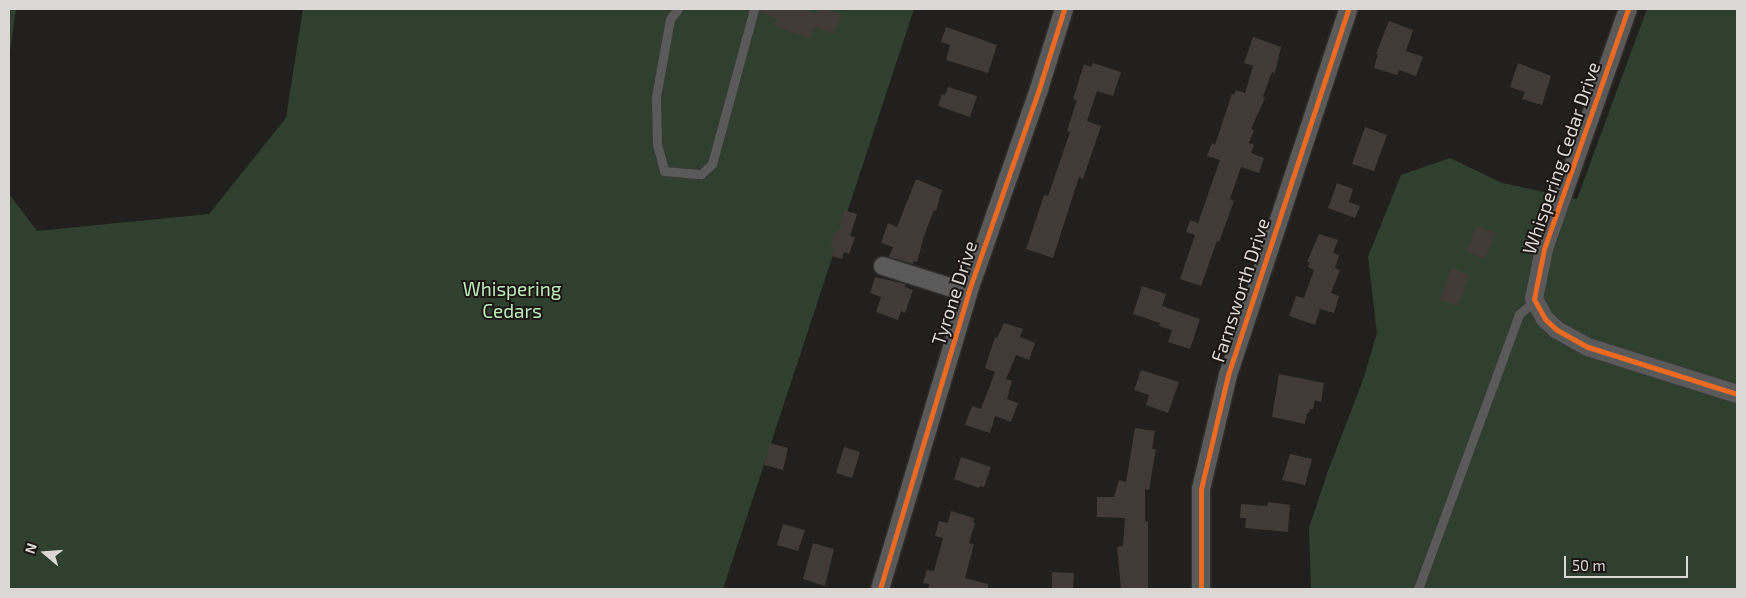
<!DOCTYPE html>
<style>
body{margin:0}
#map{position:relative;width:1746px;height:598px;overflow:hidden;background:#22201e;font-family:"Exo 2",sans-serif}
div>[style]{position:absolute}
.green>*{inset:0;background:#2f412e}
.building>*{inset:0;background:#413a36}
.roads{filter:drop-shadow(0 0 1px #3b3a38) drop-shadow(0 0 1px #3b3a38)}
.lane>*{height:9px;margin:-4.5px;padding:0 4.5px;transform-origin:4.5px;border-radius:4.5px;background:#5b5a5a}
.street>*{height:18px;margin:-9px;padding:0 9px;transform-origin:9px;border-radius:9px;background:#5b5a5a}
.cycleway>*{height:5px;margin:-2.5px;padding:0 2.5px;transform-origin:2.5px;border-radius:2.5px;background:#ed6a23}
span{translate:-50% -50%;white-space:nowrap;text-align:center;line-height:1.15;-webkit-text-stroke:4px #1b1513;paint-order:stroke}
.street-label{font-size:19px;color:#dbd7d5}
.park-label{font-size:19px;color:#bceabc}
.frame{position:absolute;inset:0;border:10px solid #dbd7d5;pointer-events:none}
.north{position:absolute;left:20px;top:528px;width:50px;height:50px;-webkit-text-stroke:4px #1b1513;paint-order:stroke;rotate:288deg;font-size:14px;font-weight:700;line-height:20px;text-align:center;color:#dbd7d5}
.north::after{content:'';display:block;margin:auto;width:18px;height:22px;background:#dbd7d5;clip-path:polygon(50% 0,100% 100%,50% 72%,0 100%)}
.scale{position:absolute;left:1564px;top:556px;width:124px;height:22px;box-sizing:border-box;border:2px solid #dbd7d5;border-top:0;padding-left:6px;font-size:15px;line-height:18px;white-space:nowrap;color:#dbd7d5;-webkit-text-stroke:4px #1b1513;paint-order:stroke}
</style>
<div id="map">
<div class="green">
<i style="clip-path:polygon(9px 9px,16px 9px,9px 58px)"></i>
<i style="clip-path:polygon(303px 9px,914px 9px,723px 589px,9px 589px,9px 194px,37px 231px,209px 214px,286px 118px)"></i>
<i style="clip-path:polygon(1647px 9px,1737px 9px,1737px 589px,1311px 589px,1309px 528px,1328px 471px,1363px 380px,1377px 333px,1368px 257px,1401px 175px,1450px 158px,1502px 183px,1577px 199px)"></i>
</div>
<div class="building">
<i style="clip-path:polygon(760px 9px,803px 9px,816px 14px,818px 9px,826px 9px,841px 15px,834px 34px,815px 27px,810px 39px,774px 26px,777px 19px,760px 12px)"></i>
<i style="clip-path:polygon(1389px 21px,1413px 30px,1406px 51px,1423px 57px,1416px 76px,1399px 70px,1397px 75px,1374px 68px,1378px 54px,1376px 54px)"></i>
<i style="clip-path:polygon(946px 27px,997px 45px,988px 73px,946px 60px,950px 45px,941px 42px)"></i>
<i style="clip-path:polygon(1253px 37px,1281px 47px,1275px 73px,1272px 72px,1263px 97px,1265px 98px,1251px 129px,1254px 130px,1249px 143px,1254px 145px,1251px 153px,1264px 158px,1259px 173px,1241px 167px,1230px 199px,1234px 201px,1219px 242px,1217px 241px,1201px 286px,1180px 279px,1195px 235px,1186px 232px,1190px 220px,1198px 223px,1220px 160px,1207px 156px,1212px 143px,1215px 145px,1232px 94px,1234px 95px,1236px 90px,1245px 93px,1253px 66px,1244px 63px)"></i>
<i style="clip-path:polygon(1093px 63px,1121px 72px,1113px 96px,1097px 91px,1087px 121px,1101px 126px,1083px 179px,1079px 177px,1053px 258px,1026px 249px,1044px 195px,1048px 196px,1070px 132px,1067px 131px,1077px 100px,1073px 99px,1084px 64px,1091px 67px)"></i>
<i style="clip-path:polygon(1518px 63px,1551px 76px,1542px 105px,1522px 99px,1525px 92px,1510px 87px)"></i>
<i style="clip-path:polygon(948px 87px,977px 96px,970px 117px,938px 106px,942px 94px,945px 95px)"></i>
<i style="clip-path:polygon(1365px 127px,1387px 135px,1374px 171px,1352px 164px)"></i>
<i style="clip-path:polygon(916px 179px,942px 190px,936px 211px,934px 210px,924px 236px,917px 262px,914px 261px,913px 264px,889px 257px,893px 247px,881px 243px,888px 223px,897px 227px)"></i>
<i style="clip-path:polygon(1337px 183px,1353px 189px,1349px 202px,1360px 206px,1355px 218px,1328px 208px)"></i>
<i style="clip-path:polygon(844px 210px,857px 214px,850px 236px,855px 237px,849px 254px,844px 252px,842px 259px,832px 256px,834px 249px,830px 248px,836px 230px,839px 231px)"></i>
<i style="clip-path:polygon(1476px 226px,1495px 233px,1485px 259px,1467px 252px)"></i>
<i style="clip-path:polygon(1319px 234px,1338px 240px,1333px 253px,1339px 255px,1335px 268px,1340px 270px,1331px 293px,1339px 296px,1334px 313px,1320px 309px,1315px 325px,1289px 316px,1296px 296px,1304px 298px,1314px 270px,1308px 267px,1310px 262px,1307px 262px)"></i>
<i style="clip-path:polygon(1451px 268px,1469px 274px,1458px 306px,1440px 300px)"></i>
<i style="clip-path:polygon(875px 277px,906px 284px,905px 287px,913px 290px,905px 313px,901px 311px,898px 320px,876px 312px,881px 297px,870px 293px)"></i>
<i style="clip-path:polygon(1142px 286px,1166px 294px,1162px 306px,1200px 319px,1190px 349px,1168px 342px,1172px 330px,1159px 326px,1160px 323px,1133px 314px)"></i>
<i style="clip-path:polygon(1004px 323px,1023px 329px,1020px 337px,1035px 343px,1029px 360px,1016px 355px,1006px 379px,1012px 381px,1007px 399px,1018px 403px,1011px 422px,995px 416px,990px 433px,965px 425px,972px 406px,981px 409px,995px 372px,985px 368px,995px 337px,997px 338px)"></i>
<i style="clip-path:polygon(1141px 370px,1179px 382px,1168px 413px,1146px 405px,1149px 395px,1134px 390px)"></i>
<i style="clip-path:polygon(1279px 374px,1324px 383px,1321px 402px,1315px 400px,1313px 409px,1310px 409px,1309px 413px,1307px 413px,1305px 424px,1272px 417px)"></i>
<i style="clip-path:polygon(1135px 428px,1155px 431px,1152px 449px,1156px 449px,1149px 490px,1145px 489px,1145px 521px,1148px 522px,1148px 589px,1121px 589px,1117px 547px,1123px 546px,1125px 518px,1097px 517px,1097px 497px,1114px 497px,1119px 480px,1126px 482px)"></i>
<i style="clip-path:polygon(770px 443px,788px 448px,783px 470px,764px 465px)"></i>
<i style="clip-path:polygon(844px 447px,860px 452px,852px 478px,836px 473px)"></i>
<i style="clip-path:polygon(1290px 454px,1312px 459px,1305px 485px,1282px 480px)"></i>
<i style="clip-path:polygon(961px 457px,991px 467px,984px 487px,980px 486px,979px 488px,954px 479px)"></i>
<i style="clip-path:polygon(1268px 502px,1290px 505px,1288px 532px,1245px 528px,1246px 518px,1240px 518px,1241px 504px,1267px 506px)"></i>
<i style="clip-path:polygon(951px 511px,974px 518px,973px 522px,975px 523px,969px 543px,974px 544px,965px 578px,988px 584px,988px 589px,928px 589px,929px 584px,923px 583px,927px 570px,934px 571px,943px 538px,935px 536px,939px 521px,948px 523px)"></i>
<i style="clip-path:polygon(783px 524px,805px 530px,798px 551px,777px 545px)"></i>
<i style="clip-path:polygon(813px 543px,834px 549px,825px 586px,803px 579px)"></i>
<i style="clip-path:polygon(1052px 572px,1074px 573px,1073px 589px,1052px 589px)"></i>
</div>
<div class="roads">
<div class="lane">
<i style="left:678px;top:9px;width:13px;rotate:129deg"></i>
<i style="left:670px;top:19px;width:79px;rotate:100.2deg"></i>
<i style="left:656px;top:97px;width:47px;rotate:88.8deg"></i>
<i style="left:657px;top:144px;width:28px;rotate:75deg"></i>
<i style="left:664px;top:171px;width:37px;rotate:5deg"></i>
<i style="left:701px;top:174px;width:15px;rotate:-42deg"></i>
<i style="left:712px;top:164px;width:161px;rotate:-74.8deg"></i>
<i style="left:1418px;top:589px;width:293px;rotate:-69.8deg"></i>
<i style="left:1519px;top:314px;width:21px;rotate:-39deg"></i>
</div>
<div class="street">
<i style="left:1628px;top:9px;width:254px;rotate:109.3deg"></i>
<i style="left:1544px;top:249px;width:51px;rotate:101.3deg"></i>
<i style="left:1534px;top:299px;width:23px;rotate:61deg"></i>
<i style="left:1545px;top:319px;width:16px;rotate:43deg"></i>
<i style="left:1557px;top:330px;width:35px;rotate:29deg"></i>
<i style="left:1588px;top:347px;width:156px;rotate:17.5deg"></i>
<i style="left:883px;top:266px;width:89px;rotate:17.6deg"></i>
<i style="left:880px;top:589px;width:309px;rotate:-73.4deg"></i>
<i style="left:968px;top:293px;width:216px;rotate:-70.8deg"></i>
<i style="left:1039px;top:89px;width:84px;rotate:-72.6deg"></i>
<i style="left:1201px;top:589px;width:100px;rotate:-90deg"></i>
<i style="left:1201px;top:489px;width:117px;rotate:-76.7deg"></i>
<i style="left:1228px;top:375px;width:385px;rotate:-71.8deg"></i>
</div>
</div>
<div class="cycleway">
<i style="left:1628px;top:9px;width:254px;rotate:109.3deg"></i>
<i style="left:1544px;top:249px;width:51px;rotate:101.3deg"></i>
<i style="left:1534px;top:299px;width:23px;rotate:61deg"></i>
<i style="left:1545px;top:319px;width:16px;rotate:43deg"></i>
<i style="left:1557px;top:330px;width:35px;rotate:29deg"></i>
<i style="left:1588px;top:347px;width:156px;rotate:17.5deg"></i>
<i style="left:880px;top:589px;width:309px;rotate:-73.4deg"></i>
<i style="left:968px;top:293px;width:216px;rotate:-70.8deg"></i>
<i style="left:1039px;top:89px;width:84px;rotate:-72.6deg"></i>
<i style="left:1201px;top:589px;width:100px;rotate:-90deg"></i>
<i style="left:1201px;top:489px;width:117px;rotate:-76.7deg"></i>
<i style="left:1228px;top:375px;width:385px;rotate:-71.8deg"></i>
</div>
<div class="street-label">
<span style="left:1561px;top:158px;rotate:-71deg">Whispering Cedar Drive</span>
<span style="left:1240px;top:290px;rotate:-72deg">Farnsworth Drive</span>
<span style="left:954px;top:293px;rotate:-72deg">Tyrone Drive</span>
</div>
<div class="park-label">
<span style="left:512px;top:300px">Whispering<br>Cedars</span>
</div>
<div class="frame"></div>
<div class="north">N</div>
<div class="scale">50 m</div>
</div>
